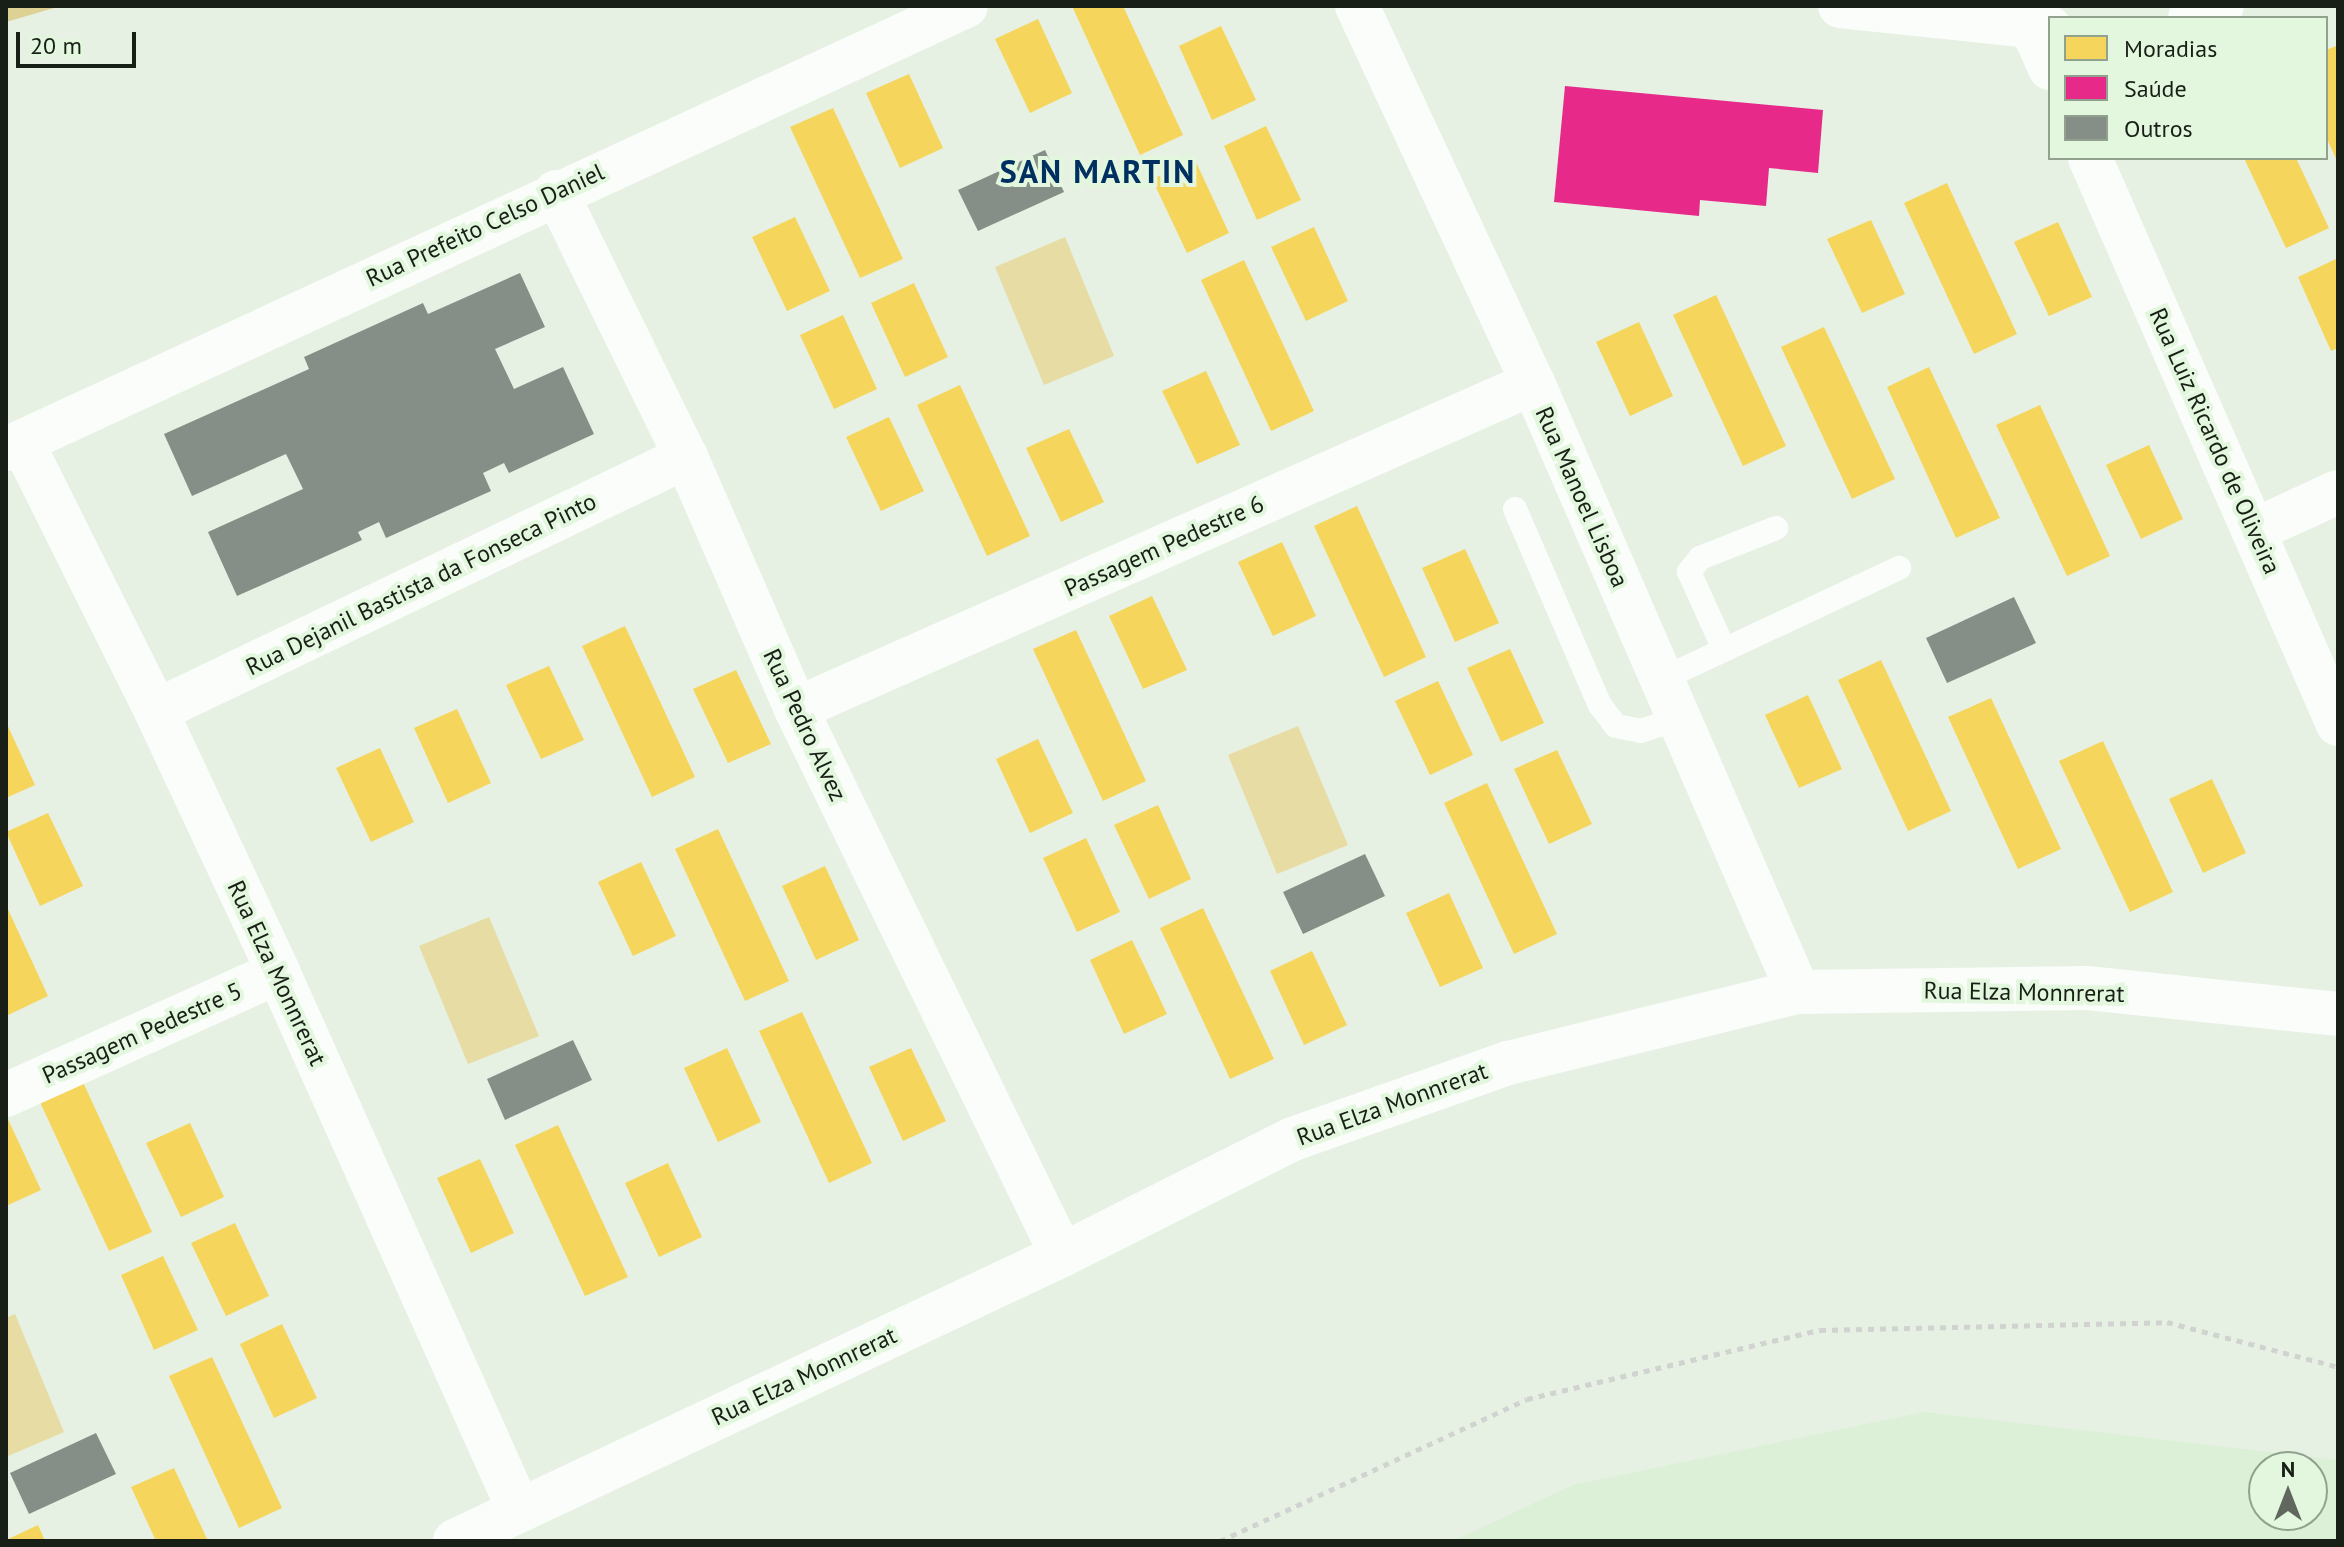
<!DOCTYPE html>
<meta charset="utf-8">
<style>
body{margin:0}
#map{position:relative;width:2344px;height:1547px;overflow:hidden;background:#e6f1e3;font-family:"PT Sans",sans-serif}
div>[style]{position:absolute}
.built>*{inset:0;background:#dcefd7}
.green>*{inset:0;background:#e7dca4}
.forest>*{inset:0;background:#ddd294}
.homes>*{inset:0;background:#f6d55c}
.health>*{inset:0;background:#e7298a}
.building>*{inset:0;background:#858f87}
.path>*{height:5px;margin-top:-2.5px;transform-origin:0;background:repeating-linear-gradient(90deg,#d0d3cf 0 6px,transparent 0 12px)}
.lane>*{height:24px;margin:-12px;padding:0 12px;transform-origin:12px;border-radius:12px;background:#fbfdfb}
.street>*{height:44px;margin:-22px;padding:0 22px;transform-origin:22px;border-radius:22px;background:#fbfdfb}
span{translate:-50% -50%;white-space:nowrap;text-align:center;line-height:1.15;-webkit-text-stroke:8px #e2f7dd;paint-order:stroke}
.street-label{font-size:24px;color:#181f16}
.district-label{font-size:32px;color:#002f61;font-weight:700;letter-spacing:2px}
.frame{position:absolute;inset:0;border:8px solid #181f16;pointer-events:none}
.legend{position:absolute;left:2048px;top:16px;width:280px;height:144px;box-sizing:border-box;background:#e2f7dd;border:2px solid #91a18d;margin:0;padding:10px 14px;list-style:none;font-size:24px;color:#181f16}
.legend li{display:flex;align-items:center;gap:16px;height:40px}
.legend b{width:40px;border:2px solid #91a18d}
.north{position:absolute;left:2248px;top:1451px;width:80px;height:80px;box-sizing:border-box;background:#e2f7dd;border:2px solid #91a18d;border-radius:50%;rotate:0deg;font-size:22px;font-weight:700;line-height:32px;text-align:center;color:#181f16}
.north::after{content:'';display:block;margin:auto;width:28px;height:36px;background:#60685e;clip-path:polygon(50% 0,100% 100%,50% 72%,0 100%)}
.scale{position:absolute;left:16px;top:32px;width:120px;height:36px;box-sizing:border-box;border:4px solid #181f16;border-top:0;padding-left:10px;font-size:24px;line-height:28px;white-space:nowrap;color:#181f16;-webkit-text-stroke:6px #e2f7dd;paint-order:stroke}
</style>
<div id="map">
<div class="built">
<i style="clip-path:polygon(evenodd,1924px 1412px,2338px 1460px,2338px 1541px,1453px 1541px,1573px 1485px,1924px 1412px,2264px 1467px,2312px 1467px,2312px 1515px,2264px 1515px,2264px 1467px)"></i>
</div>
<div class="green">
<i style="clip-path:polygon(1065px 237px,1114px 356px,1044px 385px,995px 267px)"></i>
<i style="clip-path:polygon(1298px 726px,1348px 845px,1277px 874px,1228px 755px)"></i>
<i style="clip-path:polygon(489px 917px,539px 1036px,468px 1064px,419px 946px)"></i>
<i style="clip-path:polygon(15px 1314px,64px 1432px,6px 1457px,6px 1318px)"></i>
</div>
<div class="forest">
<i style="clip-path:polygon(6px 6px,61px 6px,6px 22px)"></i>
</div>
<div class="homes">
<i style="clip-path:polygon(1072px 6px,1123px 6px,1183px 135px,1140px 155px)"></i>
<i style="clip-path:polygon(1038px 19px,1072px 93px,1030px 113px,995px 39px)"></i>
<i style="clip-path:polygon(1221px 26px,1256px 100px,1212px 120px,1179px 46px)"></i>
<i style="clip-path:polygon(2336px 46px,2338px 51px,2338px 163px,2326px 137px,2326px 50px)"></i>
<i style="clip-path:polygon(909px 74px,943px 148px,900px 168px,866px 93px)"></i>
<i style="clip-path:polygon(833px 108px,903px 259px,860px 278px,790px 127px)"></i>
<i style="clip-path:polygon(1266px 126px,1301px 200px,1257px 220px,1224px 146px)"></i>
<i style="clip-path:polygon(2244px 158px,2296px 158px,2329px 228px,2286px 248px)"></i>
<i style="clip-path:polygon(1195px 160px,1229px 233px,1187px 253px,1152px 179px)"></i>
<i style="clip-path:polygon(1947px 183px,2017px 334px,1974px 354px,1904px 203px)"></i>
<i style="clip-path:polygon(795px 217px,830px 291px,787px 311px,752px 237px)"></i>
<i style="clip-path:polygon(1871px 220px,1905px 294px,1862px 313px,1827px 239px)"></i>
<i style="clip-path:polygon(2058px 222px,2092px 297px,2049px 316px,2014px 242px)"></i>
<i style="clip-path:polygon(1314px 227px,1348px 301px,1306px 321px,1271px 247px)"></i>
<i style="clip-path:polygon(2338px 258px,2338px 348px,2331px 351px,2298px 277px)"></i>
<i style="clip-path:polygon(1244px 260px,1314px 411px,1271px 431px,1201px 280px)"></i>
<i style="clip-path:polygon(914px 283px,948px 357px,905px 377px,871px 303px)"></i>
<i style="clip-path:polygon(1716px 295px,1786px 446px,1743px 466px,1673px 315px)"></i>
<i style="clip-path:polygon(843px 315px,877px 389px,834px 409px,800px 335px)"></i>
<i style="clip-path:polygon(1639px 322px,1673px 396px,1630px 416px,1596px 342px)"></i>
<i style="clip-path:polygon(1824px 327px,1895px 479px,1852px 499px,1781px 347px)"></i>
<i style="clip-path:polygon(1929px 367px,2000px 518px,1956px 538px,1887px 387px)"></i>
<i style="clip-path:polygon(1206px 371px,1240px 445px,1197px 464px,1162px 391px)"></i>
<i style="clip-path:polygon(960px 385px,1030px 536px,987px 556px,917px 405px)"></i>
<i style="clip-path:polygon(2040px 405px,2110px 556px,2067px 576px,1996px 425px)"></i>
<i style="clip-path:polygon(889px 417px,924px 491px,881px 511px,846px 437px)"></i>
<i style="clip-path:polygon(1069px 429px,1104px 502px,1061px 522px,1026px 448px)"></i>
<i style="clip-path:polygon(2149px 445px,2183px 519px,2141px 539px,2106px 465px)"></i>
<i style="clip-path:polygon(1357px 506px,1426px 657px,1384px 677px,1314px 526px)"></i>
<i style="clip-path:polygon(1282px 542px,1316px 616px,1273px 636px,1238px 562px)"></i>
<i style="clip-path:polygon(1465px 549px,1499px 623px,1455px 642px,1422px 568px)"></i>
<i style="clip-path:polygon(1152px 596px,1187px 670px,1143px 689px,1109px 616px)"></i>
<i style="clip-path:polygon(625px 626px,695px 777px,652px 797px,582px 646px)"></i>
<i style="clip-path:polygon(1076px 630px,1146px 781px,1103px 801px,1033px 649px)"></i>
<i style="clip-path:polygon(1510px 649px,1544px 723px,1501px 742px,1467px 668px)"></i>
<i style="clip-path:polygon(1881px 660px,1951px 811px,1908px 831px,1838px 680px)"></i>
<i style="clip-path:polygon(549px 666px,584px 740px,541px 759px,506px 685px)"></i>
<i style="clip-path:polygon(736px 670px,771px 744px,728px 763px,693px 689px)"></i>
<i style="clip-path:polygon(1438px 681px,1473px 755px,1430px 775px,1395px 701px)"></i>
<i style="clip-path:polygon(1808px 695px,1842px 769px,1799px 788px,1765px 715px)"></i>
<i style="clip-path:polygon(1991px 698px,2061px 849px,2018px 869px,1948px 717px)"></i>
<i style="clip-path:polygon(457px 709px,491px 783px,448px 803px,414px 728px)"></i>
<i style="clip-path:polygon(6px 722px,35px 785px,6px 798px)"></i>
<i style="clip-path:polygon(1038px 739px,1073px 813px,1030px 833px,996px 759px)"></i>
<i style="clip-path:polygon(2103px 741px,2173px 892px,2130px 912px,2059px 761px)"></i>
<i style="clip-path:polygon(380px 748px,414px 822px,371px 842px,336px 768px)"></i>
<i style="clip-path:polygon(1557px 750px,1592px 824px,1549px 844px,1514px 769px)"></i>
<i style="clip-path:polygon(2212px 779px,2246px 853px,2203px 873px,2169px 799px)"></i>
<i style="clip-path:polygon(1487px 783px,1557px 934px,1514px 954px,1444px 803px)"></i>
<i style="clip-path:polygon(1158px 805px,1191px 879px,1149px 899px,1114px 825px)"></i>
<i style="clip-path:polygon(48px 813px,83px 886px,40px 906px,6px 832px)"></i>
<i style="clip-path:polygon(718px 829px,789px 981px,745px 1001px,675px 849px)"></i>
<i style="clip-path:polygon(1086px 838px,1120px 912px,1077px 932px,1043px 858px)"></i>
<i style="clip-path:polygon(641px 862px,676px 936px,633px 956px,598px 882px)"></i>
<i style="clip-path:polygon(825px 866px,859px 940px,816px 960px,782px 886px)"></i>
<i style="clip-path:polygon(1449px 893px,1483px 968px,1440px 987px,1406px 913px)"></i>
<i style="clip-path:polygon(6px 905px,48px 996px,6px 1016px)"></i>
<i style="clip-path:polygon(1203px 908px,1274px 1059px,1230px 1079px,1160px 928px)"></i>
<i style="clip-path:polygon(1132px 940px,1167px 1014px,1124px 1034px,1090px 960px)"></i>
<i style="clip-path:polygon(1312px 951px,1347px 1025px,1304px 1045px,1270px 971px)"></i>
<i style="clip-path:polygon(802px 1012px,872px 1163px,829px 1183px,759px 1031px)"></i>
<i style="clip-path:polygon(727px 1048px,761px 1122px,718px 1142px,684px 1068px)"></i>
<i style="clip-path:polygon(911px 1048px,946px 1121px,903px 1141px,869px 1067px)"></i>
<i style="clip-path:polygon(82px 1080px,152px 1232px,109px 1251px,39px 1100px)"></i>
<i style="clip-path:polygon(6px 1115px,41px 1190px,6px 1206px)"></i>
<i style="clip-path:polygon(190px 1123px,224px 1197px,181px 1217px,146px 1143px)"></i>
<i style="clip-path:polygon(558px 1125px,628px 1277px,585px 1296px,515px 1145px)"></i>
<i style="clip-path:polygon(480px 1159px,514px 1233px,471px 1253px,437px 1178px)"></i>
<i style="clip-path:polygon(668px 1163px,702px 1237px,659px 1257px,625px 1183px)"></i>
<i style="clip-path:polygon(235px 1223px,269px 1296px,226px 1316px,191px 1243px)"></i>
<i style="clip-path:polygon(163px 1256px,198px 1330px,154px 1350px,121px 1275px)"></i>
<i style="clip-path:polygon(282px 1324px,317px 1398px,274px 1418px,240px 1344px)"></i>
<i style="clip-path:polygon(212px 1357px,282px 1508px,239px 1528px,169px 1376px)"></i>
<i style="clip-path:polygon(174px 1468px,208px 1541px,156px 1541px,131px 1487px)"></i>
<i style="clip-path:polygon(38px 1525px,45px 1541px,6px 1541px,6px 1540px)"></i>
</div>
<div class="health">
<i style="clip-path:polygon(1565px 86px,1823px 110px,1818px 173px,1769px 168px,1766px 206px,1700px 200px,1699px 216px,1554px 202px)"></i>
</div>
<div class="building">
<i style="clip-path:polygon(1045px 150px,1064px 192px,978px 231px,958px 190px)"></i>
<i style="clip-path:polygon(520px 273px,545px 327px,495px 349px,514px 389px,563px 367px,594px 434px,509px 473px,504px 463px,483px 473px,491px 491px,386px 538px,379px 522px,358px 532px,362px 540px,237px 596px,208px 532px,303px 489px,286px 454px,192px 496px,164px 434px,309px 369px,304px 357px,423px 303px,428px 314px)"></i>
<i style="clip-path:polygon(2014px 597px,2036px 643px,1947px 683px,1926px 638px)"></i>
<i style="clip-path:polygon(1365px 854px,1385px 896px,1303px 934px,1283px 892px)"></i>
<i style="clip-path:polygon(573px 1040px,592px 1080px,505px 1120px,487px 1079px)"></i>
<i style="clip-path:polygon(96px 1433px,116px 1474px,29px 1514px,10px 1473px)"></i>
</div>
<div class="path">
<i style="left:1220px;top:1541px;width:338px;rotate:-24.8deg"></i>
<i style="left:1527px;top:1399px;width:301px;rotate:-13.3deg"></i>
<i style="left:1820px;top:1330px;width:347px;rotate:-1.3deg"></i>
<i style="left:2167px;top:1322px;width:177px;rotate:14.7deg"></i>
</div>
<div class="lane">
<i style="left:1515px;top:509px;width:214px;rotate:66.6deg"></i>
<i style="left:1600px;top:705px;width:26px;rotate:53deg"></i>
<i style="left:1616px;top:726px;width:25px;rotate:11deg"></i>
<i style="left:1641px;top:731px;width:39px;rotate:-19deg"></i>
<i style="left:1724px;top:649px;width:85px;rotate:-114.4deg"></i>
<i style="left:1689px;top:572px;width:18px;rotate:-52deg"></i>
<i style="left:1700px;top:558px;width:82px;rotate:-21.5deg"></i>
<i style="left:1662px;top:679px;width:262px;rotate:-25.1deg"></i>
</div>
<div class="street">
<i style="left:1357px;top:6px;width:416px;rotate:65deg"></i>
<i style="left:1533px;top:383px;width:664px;rotate:66.48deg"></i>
<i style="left:1840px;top:6px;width:211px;rotate:6deg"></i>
<i style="left:2190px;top:18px;width:34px;rotate:-21deg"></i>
<i style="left:2032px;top:28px;width:44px;rotate:65.8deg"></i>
<i style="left:2090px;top:158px;width:618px;rotate:66.34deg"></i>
<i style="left:556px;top:192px;width:295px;rotate:63.9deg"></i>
<i style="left:686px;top:457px;width:275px;rotate:66.4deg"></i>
<i style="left:796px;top:709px;width:607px;rotate:64.03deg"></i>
<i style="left:22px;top:442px;width:301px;rotate:63.5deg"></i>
<i style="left:156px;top:711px;width:288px;rotate:64.9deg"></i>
<i style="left:278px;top:972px;width:590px;rotate:65.87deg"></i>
<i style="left:6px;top:449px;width:1057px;rotate:-24.77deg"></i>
<i style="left:2255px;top:530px;width:91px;rotate:-24.6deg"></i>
<i style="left:796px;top:709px;width:806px;rotate:-23.86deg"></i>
<i style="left:156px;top:711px;width:588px;rotate:-25.61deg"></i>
<i style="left:6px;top:1095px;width:299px;rotate:-24.3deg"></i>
<i style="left:455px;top:1541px;width:671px;rotate:-25.23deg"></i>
<i style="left:1062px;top:1255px;width:258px;rotate:-26.7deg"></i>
<i style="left:1293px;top:1139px;width:228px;rotate:-19.5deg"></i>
<i style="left:1508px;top:1063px;width:299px;rotate:-13.8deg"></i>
<i style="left:1798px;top:992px;width:289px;rotate:-0.8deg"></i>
<i style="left:2087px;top:988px;width:252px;rotate:5.9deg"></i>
</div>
<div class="street-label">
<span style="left:485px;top:225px;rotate:-25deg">Rua Prefeito Celso Daniel</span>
<span style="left:2215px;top:441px;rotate:66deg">Rua Luiz Ricardo de Oliveira</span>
<span style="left:1582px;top:497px;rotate:66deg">Rua Manoel Lisboa</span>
<span style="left:1164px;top:546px;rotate:-24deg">Passagem Pedestre 6</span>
<span style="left:421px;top:584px;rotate:-26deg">Rua Dejanil Bastista da Fonseca Pinto</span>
<span style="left:805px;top:725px;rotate:65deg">Rua Pedro Alvez</span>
<span style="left:277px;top:973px;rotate:65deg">Rua Elza Monnrerat</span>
<span style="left:2024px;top:992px;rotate:1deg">Rua Elza Monnrerat</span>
<span style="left:142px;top:1033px;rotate:-24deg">Passagem Pedestre 5</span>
<span style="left:1392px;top:1104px;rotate:-20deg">Rua Elza Monnrerat</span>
<span style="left:804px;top:1376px;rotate:-25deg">Rua Elza Monnrerat</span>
</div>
<div class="district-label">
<span style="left:1098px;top:171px">SAN MARTIN</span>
</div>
<div class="frame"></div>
<ul class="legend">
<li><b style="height:22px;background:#f6d55c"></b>Moradias</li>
<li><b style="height:22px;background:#e7298a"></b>Saúde</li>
<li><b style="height:22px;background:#858f87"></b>Outros</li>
</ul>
<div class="north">N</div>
<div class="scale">20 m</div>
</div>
